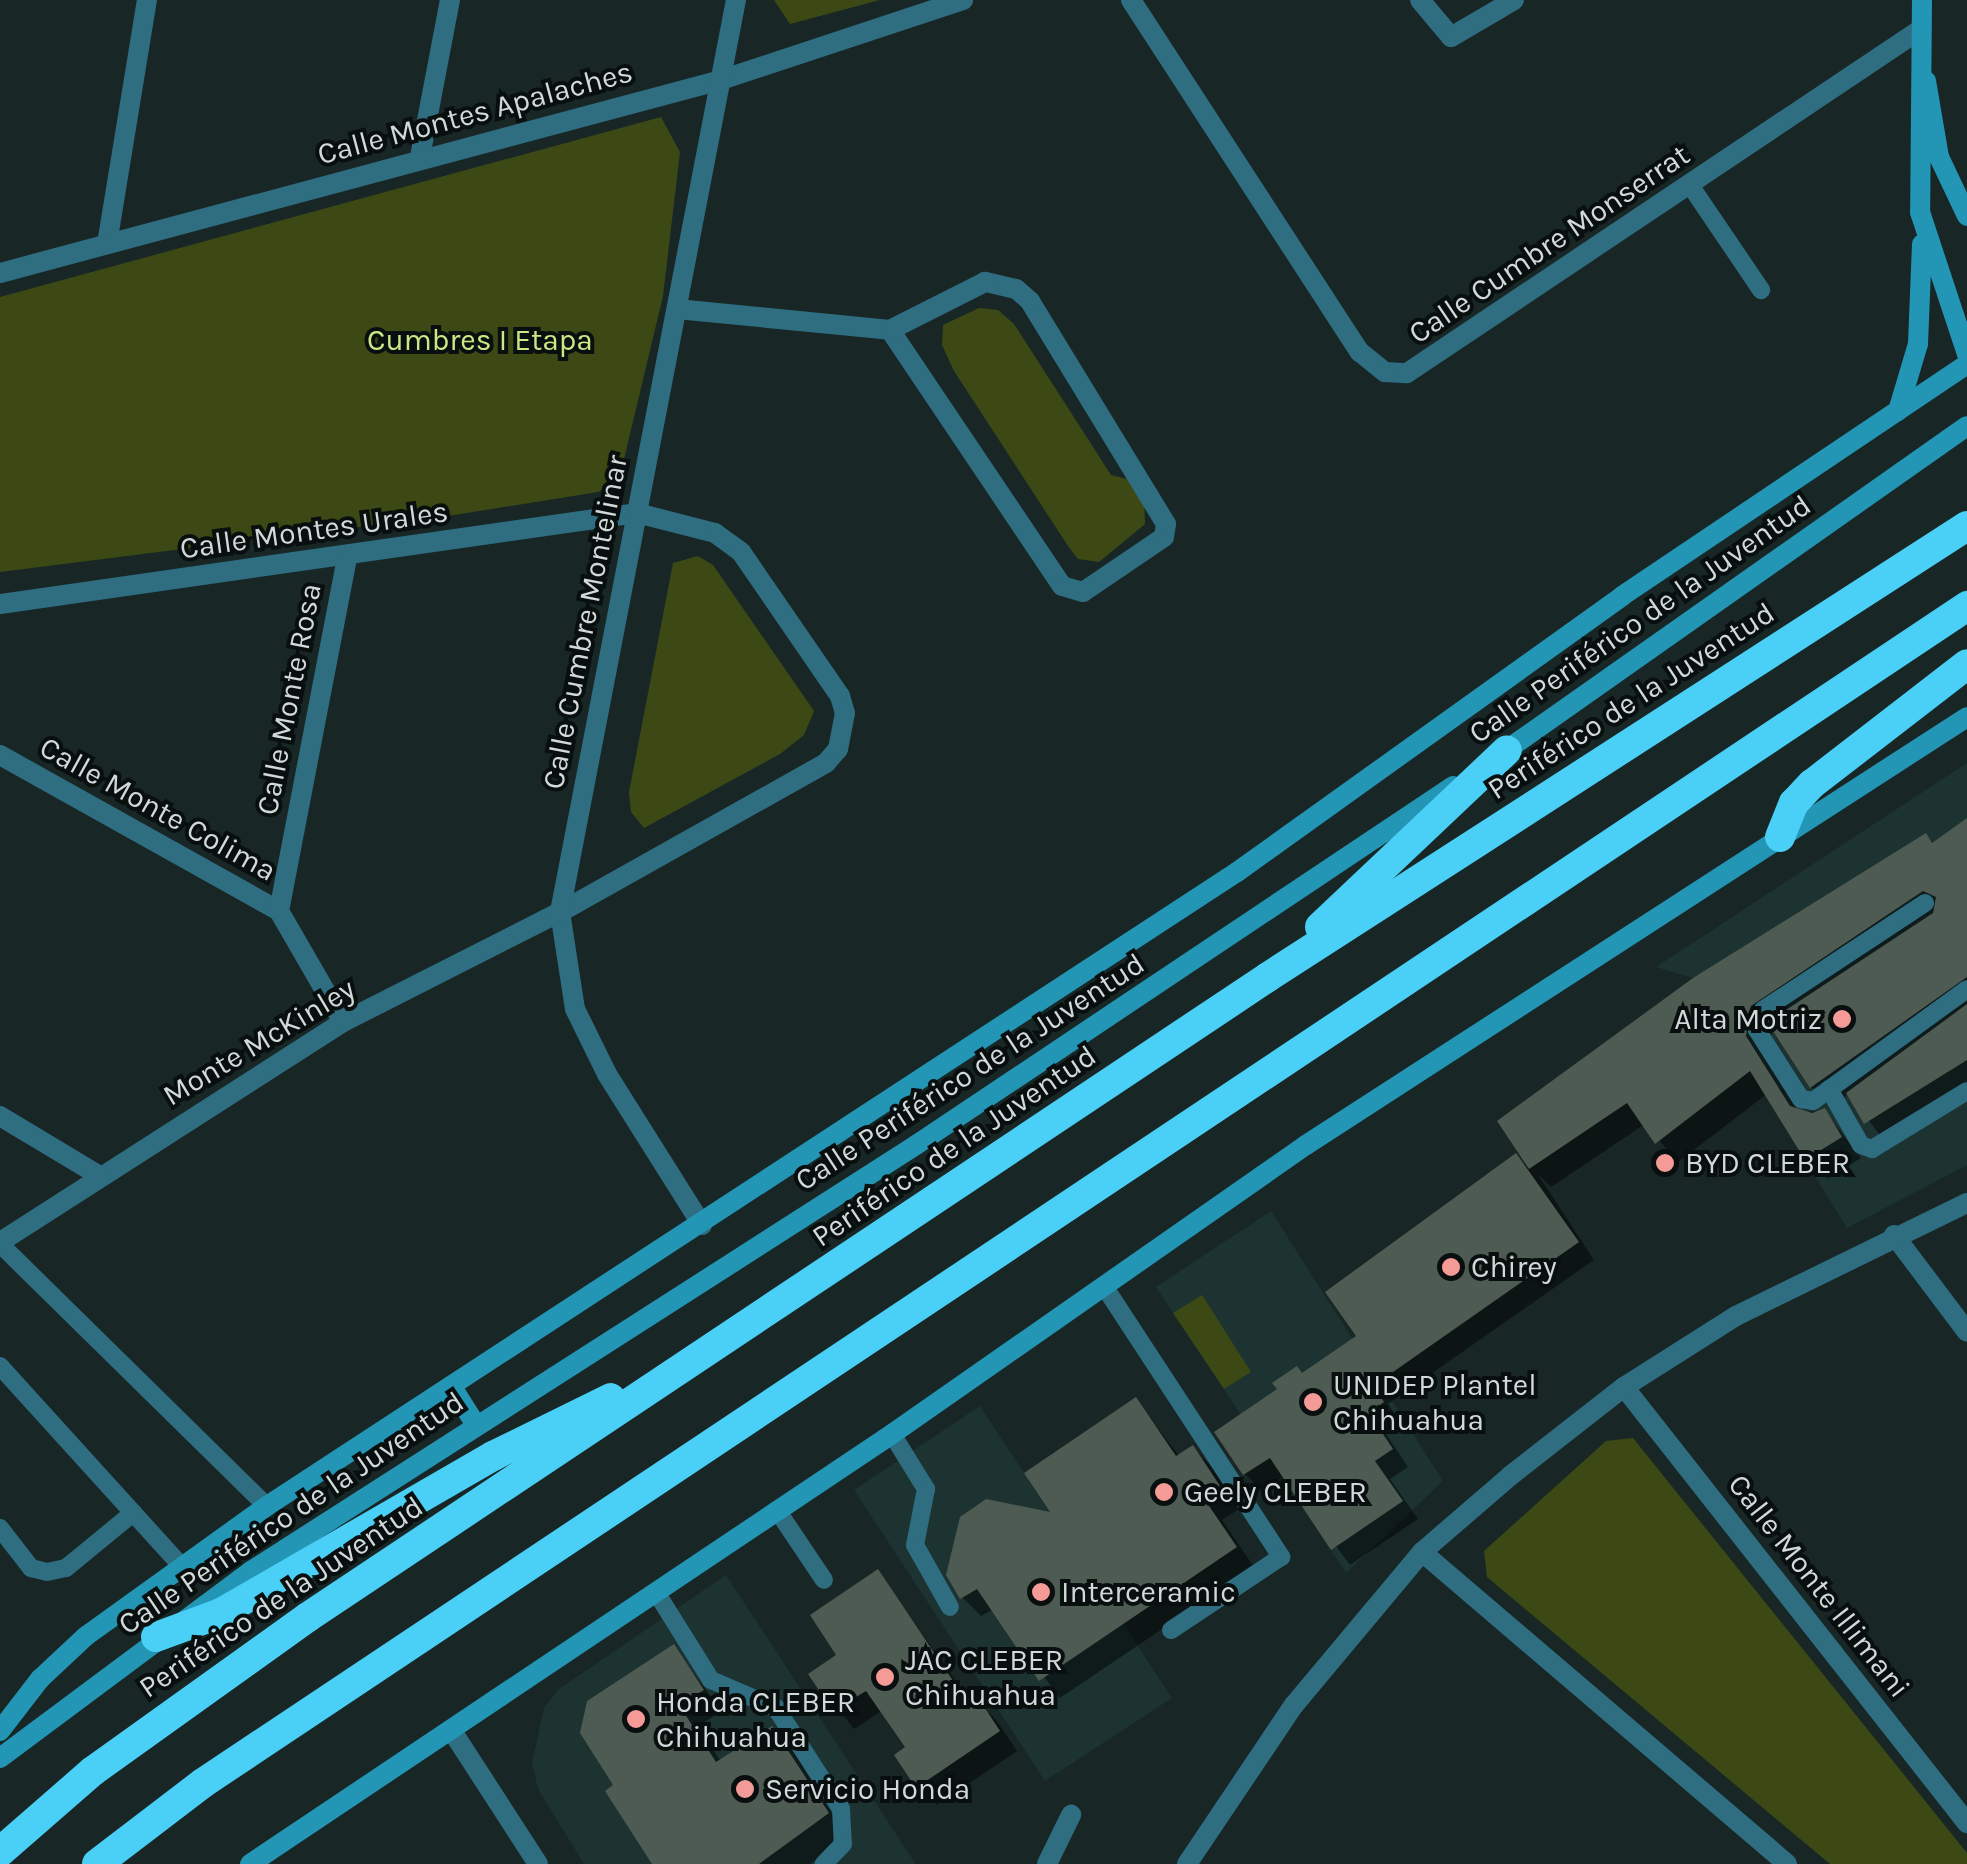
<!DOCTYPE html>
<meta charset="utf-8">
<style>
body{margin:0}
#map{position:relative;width:1967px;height:1864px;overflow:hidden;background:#182726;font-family:Karla,sans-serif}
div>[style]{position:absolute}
.built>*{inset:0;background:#1c3331}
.green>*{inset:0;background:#3c4915}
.shadow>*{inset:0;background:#0007}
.building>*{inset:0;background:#4e5b52}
.lane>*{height:18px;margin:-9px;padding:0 9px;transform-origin:9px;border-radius:9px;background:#2f6d81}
.street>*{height:20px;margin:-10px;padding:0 10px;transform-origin:10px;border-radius:10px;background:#2f6d81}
.secondary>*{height:20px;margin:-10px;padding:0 10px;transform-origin:10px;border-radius:10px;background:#2396b6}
.highway>*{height:30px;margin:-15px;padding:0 15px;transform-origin:15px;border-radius:15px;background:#4acff7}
.dots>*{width:28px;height:28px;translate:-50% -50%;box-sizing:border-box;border:5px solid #080f0e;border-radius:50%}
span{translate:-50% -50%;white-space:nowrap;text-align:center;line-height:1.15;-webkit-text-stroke:8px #080f0e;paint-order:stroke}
.street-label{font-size:30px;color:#d1dad9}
.park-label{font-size:30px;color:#cbe887}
.poi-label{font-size:30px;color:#d1dad9}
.right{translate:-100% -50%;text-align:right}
.left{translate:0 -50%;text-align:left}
</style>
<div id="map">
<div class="built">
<i style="clip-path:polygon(1967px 763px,1967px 1165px,1847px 1228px,1693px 978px,1656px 967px)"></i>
<i style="clip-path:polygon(1271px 1211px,1443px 1481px,1346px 1573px,1156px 1287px)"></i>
<i style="clip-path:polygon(980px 1406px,1172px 1698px,1045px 1781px,854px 1490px)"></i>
<i style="clip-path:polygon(726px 1575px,915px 1863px,914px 1864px,584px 1864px,538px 1789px,532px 1763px,544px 1708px,559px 1689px)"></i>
</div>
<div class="green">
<i style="clip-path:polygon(774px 0,880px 0,790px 24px)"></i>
<i style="clip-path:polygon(661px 117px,680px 152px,663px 296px,619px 480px,598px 492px,454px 515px,0 572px,0 297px)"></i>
<i style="clip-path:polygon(979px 308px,998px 310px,1014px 324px,1111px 475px,1131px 480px,1144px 497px,1145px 524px,1099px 562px,1078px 559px,1068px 546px,954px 371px,942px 345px,943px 325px)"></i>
<i style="clip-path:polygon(698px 556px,713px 565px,814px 711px,804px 735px,780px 754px,644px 828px,631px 812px,629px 792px,673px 563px)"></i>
<i style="clip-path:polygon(1202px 1295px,1251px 1372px,1224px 1389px,1173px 1313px)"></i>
<i style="clip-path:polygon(1633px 1438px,1967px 1853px,1967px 1864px,1830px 1864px,1487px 1577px,1484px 1551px,1606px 1441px)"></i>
</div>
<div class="shadow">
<i style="clip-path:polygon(1967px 821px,1967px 1092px,1886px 1143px,1849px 1094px,1831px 1106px,1810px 1086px,1773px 1028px,1766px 1059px,1799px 1112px,1825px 1111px,1861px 1158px,1827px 1179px,1767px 1094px,1678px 1162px,1645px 1124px,1551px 1187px,1537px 1173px,1594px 1260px,1388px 1404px,1399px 1420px,1384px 1431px,1408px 1467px,1390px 1479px,1418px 1519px,1350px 1565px,1285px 1476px,1262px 1491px,1245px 1474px,1303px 1376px,1360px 1337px,1516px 1156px,1528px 1168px,1926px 836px,1934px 844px)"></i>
<i style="clip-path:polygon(1136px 1400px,1180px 1457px,1193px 1448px,1212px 1467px,1239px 1509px,1222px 1520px,1254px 1567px,1060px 1698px,994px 1609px,981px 1616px,962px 1597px,1056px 1516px)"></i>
<i style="clip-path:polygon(878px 1572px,974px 1706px,978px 1702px,997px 1721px,1017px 1751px,937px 1805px,897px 1755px,908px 1748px,882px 1711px,854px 1729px,812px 1674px,840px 1656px)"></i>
<i style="clip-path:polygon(674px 1648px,722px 1711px,698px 1726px,721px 1762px,772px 1729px,792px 1749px,848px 1839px,810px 1864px,655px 1864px,617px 1786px)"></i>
</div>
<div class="building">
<i style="clip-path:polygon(1967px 818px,1967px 977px,1810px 1088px,1771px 1028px,1774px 1018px,1933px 913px,1936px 897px,1923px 891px,1751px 1006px,1746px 1036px,1790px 1106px,1812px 1113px,1825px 1108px,1842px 1137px,1805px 1160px,1750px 1071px,1655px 1144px,1627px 1103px,1529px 1169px,1497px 1121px,1693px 978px,1926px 833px,1932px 843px)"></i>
<i style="clip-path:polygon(1967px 1004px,1967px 1060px,1864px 1124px,1846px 1093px)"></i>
<i style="clip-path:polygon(1516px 1153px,1579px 1242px,1373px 1386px,1384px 1402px,1369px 1413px,1393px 1449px,1375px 1461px,1403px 1501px,1331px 1550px,1270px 1458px,1243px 1475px,1214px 1432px,1277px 1389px,1272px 1383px,1297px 1366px,1302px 1373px,1356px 1336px,1325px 1292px)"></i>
<i style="clip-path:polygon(1136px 1397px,1176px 1456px,1193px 1445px,1222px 1489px,1205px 1500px,1237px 1547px,1039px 1681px,977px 1589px,960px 1599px,946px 1575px,960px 1517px,986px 1499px,1050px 1512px,1024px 1473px)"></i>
<i style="clip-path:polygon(878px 1569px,970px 1706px,979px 1699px,1000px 1731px,916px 1788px,894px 1755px,905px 1747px,866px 1691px,833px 1711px,808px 1674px,836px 1655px,810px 1615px)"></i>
<i style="clip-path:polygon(674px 1644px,704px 1690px,679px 1705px,716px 1762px,772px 1726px,829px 1813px,759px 1864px,652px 1864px,605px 1791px,613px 1785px,580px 1733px,587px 1701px)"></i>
</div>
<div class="lane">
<i style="left:1690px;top:185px;width:127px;rotate:55.9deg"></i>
<i style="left:1925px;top:903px;width:194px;rotate:146.6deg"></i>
<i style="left:1763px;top:1010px;width:21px;rotate:107deg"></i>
<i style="left:1757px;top:1030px;width:82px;rotate:57.5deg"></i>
<i style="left:1801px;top:1099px;width:12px;rotate:9deg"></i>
<i style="left:1813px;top:1101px;width:190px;rotate:-36deg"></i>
<i style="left:1829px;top:1089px;width:64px;rotate:60.3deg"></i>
<i style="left:1861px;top:1145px;width:12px;rotate:20deg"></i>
<i style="left:1872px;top:1149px;width:111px;rotate:-31.4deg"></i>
<i style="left:0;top:1244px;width:374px;rotate:44.5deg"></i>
<i style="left:1104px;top:1286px;width:324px;rotate:56.8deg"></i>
<i style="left:1281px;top:1557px;width:132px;rotate:146.4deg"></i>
<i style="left:0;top:1366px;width:271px;rotate:47.8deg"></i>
<i style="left:892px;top:1434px;width:65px;rotate:58.3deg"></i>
<i style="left:926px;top:1489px;width:57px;rotate:101.1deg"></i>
<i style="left:915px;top:1545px;width:71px;rotate:60.6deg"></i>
<i style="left:777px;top:1510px;width:84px;rotate:56.1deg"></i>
<i style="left:0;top:1528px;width:51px;rotate:52.2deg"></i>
<i style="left:31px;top:1568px;width:16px;rotate:14deg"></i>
<i style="left:47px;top:1572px;width:19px;rotate:-12deg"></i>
<i style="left:66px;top:1568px;width:87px;rotate:-39.4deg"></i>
<i style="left:656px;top:1592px;width:104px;rotate:58deg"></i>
<i style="left:711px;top:1680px;width:71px;rotate:23.3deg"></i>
<i style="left:776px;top:1708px;width:120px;rotate:57.2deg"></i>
<i style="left:841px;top:1809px;width:35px;rotate:87deg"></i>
<i style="left:843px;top:1844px;width:28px;rotate:134deg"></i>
</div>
<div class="street">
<i style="left:1131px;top:0;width:420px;rotate:57deg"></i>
<i style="left:1360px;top:352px;width:32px;rotate:39deg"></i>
<i style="left:1385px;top:372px;width:22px;rotate:3deg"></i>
<i style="left:1407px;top:373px;width:615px;rotate:-33.79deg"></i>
<i style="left:1420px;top:0;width:48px;rotate:50deg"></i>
<i style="left:1451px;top:37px;width:73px;rotate:-30.4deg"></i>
<i style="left:420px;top:157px;width:160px;rotate:-79.2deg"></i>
<i style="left:107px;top:244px;width:247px;rotate:-80.7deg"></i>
<i style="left:0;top:273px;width:746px;rotate:-14.99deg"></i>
<i style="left:721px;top:80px;width:255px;rotate:-18.3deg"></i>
<i style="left:677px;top:309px;width:214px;rotate:5.6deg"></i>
<i style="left:890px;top:330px;width:308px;rotate:56.1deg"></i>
<i style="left:1062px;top:586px;width:22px;rotate:16deg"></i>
<i style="left:1083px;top:592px;width:98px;rotate:-34.2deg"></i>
<i style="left:1164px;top:537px;width:13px;rotate:-81deg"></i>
<i style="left:1166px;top:524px;width:261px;rotate:-121.4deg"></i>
<i style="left:1030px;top:301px;width:18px;rotate:-139deg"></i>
<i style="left:1016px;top:289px;width:32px;rotate:-167deg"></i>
<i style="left:985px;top:282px;width:106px;rotate:153.2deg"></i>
<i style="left:0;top:604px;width:643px;rotate:-8.13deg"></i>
<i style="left:637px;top:513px;width:81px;rotate:14.4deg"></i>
<i style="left:715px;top:533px;width:32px;rotate:36deg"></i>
<i style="left:741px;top:552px;width:175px;rotate:55.5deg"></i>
<i style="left:840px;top:696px;width:18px;rotate:74deg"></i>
<i style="left:845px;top:713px;width:37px;rotate:101deg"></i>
<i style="left:838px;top:749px;width:18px;rotate:131deg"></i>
<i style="left:826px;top:763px;width:305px;rotate:150.7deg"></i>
<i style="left:560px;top:912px;width:243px;rotate:153.1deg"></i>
<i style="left:343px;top:1022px;width:407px;rotate:147.3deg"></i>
<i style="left:0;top:755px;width:320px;rotate:29.2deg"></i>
<i style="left:279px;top:911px;width:128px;rotate:60deg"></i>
<i style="left:279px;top:911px;width:360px;rotate:-79.1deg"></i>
<i style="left:0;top:1116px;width:117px;rotate:31deg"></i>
<i style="left:702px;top:1225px;width:178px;rotate:-122.2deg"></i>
<i style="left:607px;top:1074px;width:72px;rotate:-116.2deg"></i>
<i style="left:575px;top:1009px;width:98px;rotate:-98.8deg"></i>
<i style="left:560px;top:912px;width:929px;rotate:-79.08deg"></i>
<i style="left:1894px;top:1235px;width:121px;rotate:53deg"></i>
<i style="left:1624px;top:1387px;width:555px;rotate:51.81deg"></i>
<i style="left:1422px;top:1552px;width:480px;rotate:40.5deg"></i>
<i style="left:452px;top:1731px;width:158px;rotate:57.1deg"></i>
<i style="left:1047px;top:1864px;width:55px;rotate:-63.9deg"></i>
<i style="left:1187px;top:1864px;width:192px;rotate:-56.1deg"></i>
<i style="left:1294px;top:1705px;width:199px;rotate:-50.1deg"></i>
<i style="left:1422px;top:1552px;width:116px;rotate:-40.8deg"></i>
<i style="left:1510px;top:1476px;width:145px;rotate:-38deg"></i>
<i style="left:1624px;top:1387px;width:133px;rotate:-32.4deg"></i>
<i style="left:1736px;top:1316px;width:257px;rotate:-26.1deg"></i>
</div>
<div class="secondary">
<i style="left:1922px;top:0;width:212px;rotate:90.5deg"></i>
<i style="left:1920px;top:212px;width:150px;rotate:71.7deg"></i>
<i style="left:1926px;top:81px;width:77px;rotate:80.3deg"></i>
<i style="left:1939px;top:157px;width:65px;rotate:64.6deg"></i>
<i style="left:1898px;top:411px;width:70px;rotate:-73.4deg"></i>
<i style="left:1918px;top:344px;width:100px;rotate:-87.7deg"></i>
<i style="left:1498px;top:756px;width:573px;rotate:-35.13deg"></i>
<i style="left:452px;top:1387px;width:45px;rotate:57.7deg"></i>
<i style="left:0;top:1731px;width:66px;rotate:-52.4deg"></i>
<i style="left:40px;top:1679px;width:63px;rotate:-43.1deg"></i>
<i style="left:86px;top:1636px;width:223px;rotate:-35.7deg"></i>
<i style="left:267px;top:1506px;width:1159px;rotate:-33.17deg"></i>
<i style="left:1237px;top:872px;width:474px;rotate:-35.6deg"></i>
<i style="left:1622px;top:596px;width:416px;rotate:-33.9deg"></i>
<i style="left:0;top:1758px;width:313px;rotate:-36.7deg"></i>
<i style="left:251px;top:1571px;width:790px;rotate:-32.64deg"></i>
<i style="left:916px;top:1145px;width:646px;rotate:-33.76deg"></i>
<i style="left:250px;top:1864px;width:773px;rotate:-33.81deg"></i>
<i style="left:892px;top:1434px;width:505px;rotate:-34.92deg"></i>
<i style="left:1306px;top:1145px;width:787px;rotate:-32.92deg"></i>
</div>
<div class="highway">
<i style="left:1780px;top:837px;width:37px;rotate:-68deg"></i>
<i style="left:1794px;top:803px;width:26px;rotate:-47deg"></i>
<i style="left:1812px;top:784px;width:196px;rotate:-37.7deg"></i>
<i style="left:1320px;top:927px;width:257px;rotate:-43.4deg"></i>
<i style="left:156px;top:1637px;width:69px;rotate:-20.3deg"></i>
<i style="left:221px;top:1613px;width:314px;rotate:-30deg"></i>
<i style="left:493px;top:1456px;width:131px;rotate:-26.2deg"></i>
<i style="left:0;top:1852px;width:123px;rotate:-41.1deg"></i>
<i style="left:93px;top:1771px;width:264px;rotate:-35.6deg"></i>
<i style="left:308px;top:1617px;width:1154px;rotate:-33.69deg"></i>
<i style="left:1268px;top:977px;width:832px;rotate:-32.83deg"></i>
<i style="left:97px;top:1864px;width:133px;rotate:-37.4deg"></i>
<i style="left:203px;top:1783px;width:2121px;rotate:-33.71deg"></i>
</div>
<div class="dots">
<i style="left:1842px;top:1019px;background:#f59b97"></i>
<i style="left:1665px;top:1163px;background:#f59b97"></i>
<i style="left:1451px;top:1267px;background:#f59b97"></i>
<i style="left:1313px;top:1402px;background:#f59b97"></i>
<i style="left:1164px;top:1492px;background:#f59b97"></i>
<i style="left:1041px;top:1592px;background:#f59b97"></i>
<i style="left:885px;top:1677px;background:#f59b97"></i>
<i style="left:636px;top:1719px;background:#f59b97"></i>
<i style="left:745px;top:1789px;background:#f59b97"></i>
</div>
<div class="street-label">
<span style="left:475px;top:113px;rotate:-15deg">Calle Montes Apalaches</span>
<span style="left:1549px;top:244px;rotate:-34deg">Calle Cumbre Monserrat</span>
<span style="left:314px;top:530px;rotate:-8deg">Calle Montes Urales</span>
<span style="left:1640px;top:619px;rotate:-35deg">Calle Periférico de la Juventud</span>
<span style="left:585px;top:622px;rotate:-79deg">Calle Cumbre Montelinar</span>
<span style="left:289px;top:699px;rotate:-79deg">Calle Monte Rosa</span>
<span style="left:1631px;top:701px;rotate:-33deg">Periférico de la Juventud</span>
<span style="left:158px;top:809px;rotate:29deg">Calle Monte Colima</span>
<span style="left:259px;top:1042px;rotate:-31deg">Monte McKinley</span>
<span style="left:970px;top:1072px;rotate:-33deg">Calle Periférico de la Juventud</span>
<span style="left:954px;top:1146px;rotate:-34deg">Periférico de la Juventud</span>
<span style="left:291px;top:1513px;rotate:-34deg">Calle Periférico de la Juventud</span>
<span style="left:1819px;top:1586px;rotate:52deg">Calle Monte Illimani</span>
<span style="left:281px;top:1597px;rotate:-34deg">Periférico de la Juventud</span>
</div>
<div class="park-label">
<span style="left:480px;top:340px">Cumbres I Etapa</span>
</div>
<div class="poi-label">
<span class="right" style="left:1822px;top:1019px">Alta Motriz</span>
<span class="left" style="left:1685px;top:1163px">BYD CLEBER</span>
<span class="left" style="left:1471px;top:1267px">Chirey</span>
<span class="left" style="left:1333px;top:1402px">UNIDEP Plantel<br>Chihuahua</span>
<span class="left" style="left:1184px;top:1492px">Geely CLEBER</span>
<span class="left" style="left:1061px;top:1592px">Interceramic</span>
<span class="left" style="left:905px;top:1677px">JAC CLEBER<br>Chihuahua</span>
<span class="left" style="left:656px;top:1719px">Honda CLEBER<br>Chihuahua</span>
<span class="left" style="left:765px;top:1789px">Servicio Honda</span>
</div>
</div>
